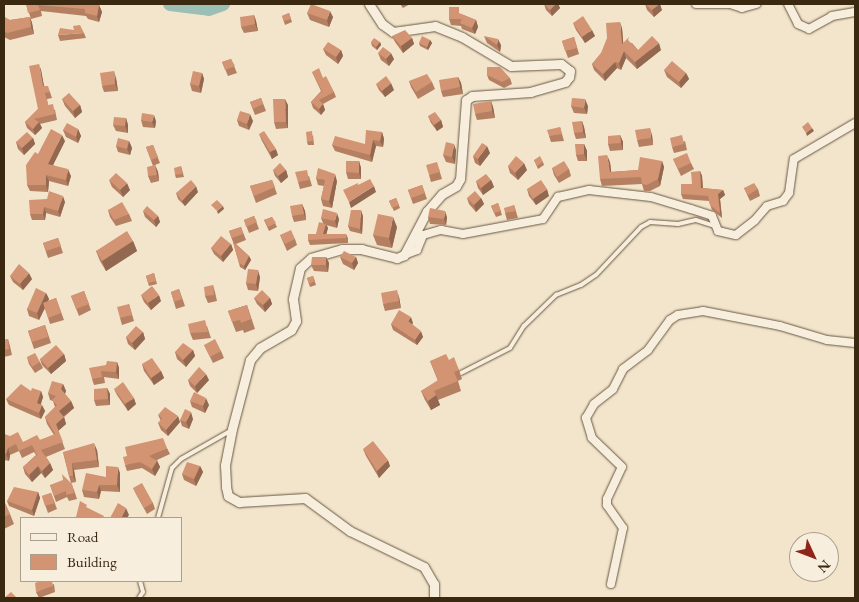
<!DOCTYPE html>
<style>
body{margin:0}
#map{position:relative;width:859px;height:602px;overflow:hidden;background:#f3e5cc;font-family:"EB Garamond",serif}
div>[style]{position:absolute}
.river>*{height:14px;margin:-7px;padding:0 7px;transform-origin:7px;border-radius:7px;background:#9bbfb4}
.roads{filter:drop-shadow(0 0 1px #685740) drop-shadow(0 0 1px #685740)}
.service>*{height:4px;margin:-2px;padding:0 2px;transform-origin:2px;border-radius:2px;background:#f7eede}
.minor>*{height:8px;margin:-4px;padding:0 4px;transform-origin:4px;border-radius:4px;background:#f7eede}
.tertiary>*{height:9px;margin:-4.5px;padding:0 4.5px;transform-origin:4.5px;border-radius:4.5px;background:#f7eede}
.wall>*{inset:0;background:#b57f62}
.shaded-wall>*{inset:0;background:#936850}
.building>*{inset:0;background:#d29472}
span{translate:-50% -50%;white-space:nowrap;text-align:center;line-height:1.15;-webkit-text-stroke:5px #f7eede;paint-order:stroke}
.frame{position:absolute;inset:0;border:5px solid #3a2811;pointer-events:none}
.legend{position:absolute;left:20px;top:517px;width:162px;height:65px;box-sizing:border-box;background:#f7eede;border:1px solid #ab9f8c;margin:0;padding:6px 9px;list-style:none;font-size:15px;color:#3a2811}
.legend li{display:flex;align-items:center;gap:10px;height:25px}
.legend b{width:25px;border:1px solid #ab9f8c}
.north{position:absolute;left:789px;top:532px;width:50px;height:50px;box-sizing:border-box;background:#f7eede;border:1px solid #ab9f8c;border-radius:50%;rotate:133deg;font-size:14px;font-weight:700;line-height:20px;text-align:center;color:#3a2811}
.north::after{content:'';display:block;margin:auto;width:18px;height:22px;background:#8f2418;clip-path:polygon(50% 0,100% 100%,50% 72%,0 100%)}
</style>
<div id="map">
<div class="river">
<i style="left:170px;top:4px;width:39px;rotate:7deg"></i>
<i style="left:209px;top:9px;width:15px;rotate:-20deg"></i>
</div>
<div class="roads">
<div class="service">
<i style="left:461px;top:373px;width:55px;rotate:-27deg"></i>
<i style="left:510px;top:348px;width:26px;rotate:-58deg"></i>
<i style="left:524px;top:326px;width:45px;rotate:-44.1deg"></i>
<i style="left:556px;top:295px;width:27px;rotate:-22deg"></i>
<i style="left:581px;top:285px;width:18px;rotate:-34deg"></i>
<i style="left:596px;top:275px;width:66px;rotate:-46.8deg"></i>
<i style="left:641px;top:227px;width:10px;rotate:-29deg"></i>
<i style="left:650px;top:222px;width:28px;rotate:4deg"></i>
<i style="left:678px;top:224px;width:18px;rotate:-13deg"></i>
<i style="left:696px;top:220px;width:20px;rotate:18deg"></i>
<i style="left:158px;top:518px;width:52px;rotate:-74.4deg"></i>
<i style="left:172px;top:468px;width:13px;rotate:-45deg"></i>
<i style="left:181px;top:459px;width:56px;rotate:-29.7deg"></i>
<i style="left:139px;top:598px;width:7px;rotate:-56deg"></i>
<i style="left:143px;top:592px;width:11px;rotate:-105deg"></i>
</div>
<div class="minor">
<i style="left:696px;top:4px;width:34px"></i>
<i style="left:730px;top:4px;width:13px;rotate:18deg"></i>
<i style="left:742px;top:8px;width:15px;rotate:-16deg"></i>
<i style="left:788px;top:4px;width:22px;rotate:63deg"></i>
<i style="left:798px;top:24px;width:12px;rotate:24deg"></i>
<i style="left:809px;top:29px;width:26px;rotate:-29deg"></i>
<i style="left:832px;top:16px;width:23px;rotate:-10deg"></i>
<i style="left:404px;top:255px;width:14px;rotate:-21deg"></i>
<i style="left:417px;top:250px;width:16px;rotate:-68deg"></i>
<i style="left:423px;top:235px;width:19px;rotate:-16deg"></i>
<i style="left:441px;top:230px;width:22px;rotate:10deg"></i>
<i style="left:463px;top:234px;width:81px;rotate:-10.6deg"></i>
<i style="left:543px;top:219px;width:27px;rotate:-56deg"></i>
<i style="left:558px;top:197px;width:32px;rotate:-13deg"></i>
<i style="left:589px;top:190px;width:62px;rotate:6.4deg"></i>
<i style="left:651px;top:197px;width:42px;rotate:16.7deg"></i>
<i style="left:691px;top:209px;width:22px;rotate:18deg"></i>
<i style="left:712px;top:216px;width:16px;rotate:68deg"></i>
<i style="left:718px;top:231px;width:18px;rotate:13deg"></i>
<i style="left:736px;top:235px;width:24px;rotate:-38deg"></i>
<i style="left:755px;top:220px;width:18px;rotate:-49deg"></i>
<i style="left:767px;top:206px;width:17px;rotate:-17deg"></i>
<i style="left:783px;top:201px;width:10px;rotate:-53deg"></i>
<i style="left:789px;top:193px;width:34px;rotate:-82deg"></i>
<i style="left:794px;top:159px;width:71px;rotate:-30.5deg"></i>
<i style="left:611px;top:584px;width:57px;rotate:-77.9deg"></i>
<i style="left:623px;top:528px;width:28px;rotate:-125deg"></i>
<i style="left:607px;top:505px;width:6px;rotate:-90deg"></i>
<i style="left:607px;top:499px;width:35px;rotate:-65deg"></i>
<i style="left:622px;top:467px;width:42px;rotate:-136deg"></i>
<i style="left:592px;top:438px;width:21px;rotate:-107deg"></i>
<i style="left:586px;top:418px;width:16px;rotate:-60deg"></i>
<i style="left:594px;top:404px;width:24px;rotate:-38deg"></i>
<i style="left:613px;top:389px;width:22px;rotate:-63deg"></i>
<i style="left:623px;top:369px;width:31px;rotate:-37deg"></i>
<i style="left:648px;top:350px;width:37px;rotate:-54deg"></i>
<i style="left:670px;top:320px;width:9px;rotate:-32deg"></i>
<i style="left:678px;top:315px;width:25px;rotate:-9deg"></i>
<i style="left:703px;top:311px;width:78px;rotate:11deg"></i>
<i style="left:780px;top:326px;width:49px;rotate:16.6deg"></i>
<i style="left:827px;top:340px;width:28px;rotate:6deg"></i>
</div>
<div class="tertiary">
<i style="left:369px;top:4px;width:24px;rotate:57deg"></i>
<i style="left:382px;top:24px;width:14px;rotate:36deg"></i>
<i style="left:393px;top:32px;width:42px;rotate:-8.1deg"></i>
<i style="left:435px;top:26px;width:29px;rotate:22deg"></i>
<i style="left:462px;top:37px;width:57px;rotate:30.6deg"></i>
<i style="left:511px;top:66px;width:50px;rotate:-2.3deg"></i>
<i style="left:561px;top:64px;width:11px;rotate:38deg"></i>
<i style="left:570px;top:71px;width:6px;rotate:99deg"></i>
<i style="left:569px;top:77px;width:6px;rotate:129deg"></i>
<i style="left:565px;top:82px;width:35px;rotate:164deg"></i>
<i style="left:531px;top:92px;width:59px;rotate:176.1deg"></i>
<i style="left:472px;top:96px;width:7px;rotate:146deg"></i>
<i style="left:466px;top:100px;width:79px;rotate:94.3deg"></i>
<i style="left:460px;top:179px;width:8px;rotate:120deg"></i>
<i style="left:456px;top:186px;width:16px;rotate:150deg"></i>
<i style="left:442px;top:194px;width:23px;rotate:131deg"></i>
<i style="left:427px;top:211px;width:50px;rotate:117.6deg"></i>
<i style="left:404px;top:255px;width:8px;rotate:157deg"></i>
<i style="left:397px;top:258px;width:36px;rotate:-166deg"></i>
<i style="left:362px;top:249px;width:20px;rotate:180deg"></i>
<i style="left:342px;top:249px;width:32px;rotate:164deg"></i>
<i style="left:311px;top:258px;width:15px;rotate:138deg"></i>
<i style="left:300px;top:268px;width:32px;rotate:103deg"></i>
<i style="left:293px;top:299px;width:22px;rotate:82deg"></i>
<i style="left:296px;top:321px;width:10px;rotate:119deg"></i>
<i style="left:291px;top:330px;width:36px;rotate:150deg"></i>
<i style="left:260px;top:348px;width:16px;rotate:130deg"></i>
<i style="left:250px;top:360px;width:71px;rotate:104.6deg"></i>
<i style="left:232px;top:429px;width:37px;rotate:101deg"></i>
<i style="left:225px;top:465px;width:22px;rotate:87deg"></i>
<i style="left:226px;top:487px;width:9px;rotate:77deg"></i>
<i style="left:228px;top:496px;width:13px;rotate:29deg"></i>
<i style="left:239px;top:502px;width:66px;rotate:-3.5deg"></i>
<i style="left:305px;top:498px;width:56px;rotate:36.3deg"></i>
<i style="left:350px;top:531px;width:82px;rotate:25.9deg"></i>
<i style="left:424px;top:567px;width:20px;rotate:60deg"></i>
<i style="left:434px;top:584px;width:14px;rotate:90deg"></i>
</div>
</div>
<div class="wall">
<i style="clip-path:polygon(26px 4px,99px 5px,102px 12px,99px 22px,88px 19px,86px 16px,41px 11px,42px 16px,31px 19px)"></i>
<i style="clip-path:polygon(400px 4px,410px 4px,403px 8px)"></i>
<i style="clip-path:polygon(544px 4px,558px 4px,560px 8px,552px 16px,546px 10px)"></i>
<i style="clip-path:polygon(645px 4px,662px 10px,654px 17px,647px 10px)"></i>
<i style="clip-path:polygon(289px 13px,292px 22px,285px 25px,282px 16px)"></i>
<i style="clip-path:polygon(307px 13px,333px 17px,329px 27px,310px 20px)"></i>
<i style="clip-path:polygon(461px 14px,476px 20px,478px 27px,475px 34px,462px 29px,461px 26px,451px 25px,449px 19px)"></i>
<i style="clip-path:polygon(254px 15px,256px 21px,258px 31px,244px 33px,241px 27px)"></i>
<i style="clip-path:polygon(30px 17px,32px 23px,34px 34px,10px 40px,4px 37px,4px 19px,10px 20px)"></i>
<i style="clip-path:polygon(573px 23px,595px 36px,585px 43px,576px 30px)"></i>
<i style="clip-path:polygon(622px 28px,623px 43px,632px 43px,638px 50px,661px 50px,637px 69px,626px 58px,621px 70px,617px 68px,605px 81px,594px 70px,592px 64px)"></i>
<i style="clip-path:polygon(84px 33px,86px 38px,60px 41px,58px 35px)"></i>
<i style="clip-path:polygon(392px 36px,412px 38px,414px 44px,403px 53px,395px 42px)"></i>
<i style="clip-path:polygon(484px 36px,501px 45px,500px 52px,487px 43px)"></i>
<i style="clip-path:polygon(574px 37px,579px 54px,568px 58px,562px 41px)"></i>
<i style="clip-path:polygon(430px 40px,432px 43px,428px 50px,420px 46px,419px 43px)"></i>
<i style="clip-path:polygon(371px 42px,380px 42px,381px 45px,377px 50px,372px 46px)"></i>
<i style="clip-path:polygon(323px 49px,341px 50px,343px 56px,338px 64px,326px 55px)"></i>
<i style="clip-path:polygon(378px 53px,394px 59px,389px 66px,381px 60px)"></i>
<i style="clip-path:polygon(231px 59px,237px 73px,228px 76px,222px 62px)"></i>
<i style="clip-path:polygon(41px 70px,44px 86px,50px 92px,52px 98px,47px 99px,48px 105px,55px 110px,57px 120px,40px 124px,42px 128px,35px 135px,27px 128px,25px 122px,38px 109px)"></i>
<i style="clip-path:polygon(664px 70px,686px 73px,689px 79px,681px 88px,667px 77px)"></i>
<i style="clip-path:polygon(312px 72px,323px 78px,334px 92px,336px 97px,323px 104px,325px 110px,321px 115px,313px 108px,311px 102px,321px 91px)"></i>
<i style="clip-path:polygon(202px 73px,204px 79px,201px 93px,192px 91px,190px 84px)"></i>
<i style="clip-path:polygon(487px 75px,510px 78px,512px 84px,504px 88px,489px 80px)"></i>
<i style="clip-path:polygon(458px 77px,461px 83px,463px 94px,443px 97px,441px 91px)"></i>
<i style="clip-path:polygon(116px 78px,118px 91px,104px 92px,102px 86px)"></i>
<i style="clip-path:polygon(409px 81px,432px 82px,435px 89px,418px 99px,411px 87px)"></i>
<i style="clip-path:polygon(376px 84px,394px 90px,385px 97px,379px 90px)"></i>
<i style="clip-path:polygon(261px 98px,266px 111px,255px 115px,250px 102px)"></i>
<i style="clip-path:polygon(62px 99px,80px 105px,82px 112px,75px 118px,65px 106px)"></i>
<i style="clip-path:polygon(491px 101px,493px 107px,495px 118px,477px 120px,475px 114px)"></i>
<i style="clip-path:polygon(288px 105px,288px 128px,276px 129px,274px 122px)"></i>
<i style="clip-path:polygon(571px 106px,588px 106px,587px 114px,574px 113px)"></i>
<i style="clip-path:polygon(428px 116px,441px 120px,443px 127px,437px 131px,431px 123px)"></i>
<i style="clip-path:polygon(126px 118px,128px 125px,128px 133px,116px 131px,113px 125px)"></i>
<i style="clip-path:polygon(141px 120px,156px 121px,155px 128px,143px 127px)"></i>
<i style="clip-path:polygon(237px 120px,253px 121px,249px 130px,239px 126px)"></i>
<i style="clip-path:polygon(582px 121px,584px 127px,586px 138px,576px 139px,574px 133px)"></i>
<i style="clip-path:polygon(560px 127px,564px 141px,551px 142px,549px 136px)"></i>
<i style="clip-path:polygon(78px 129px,81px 136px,78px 143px,66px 137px,63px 130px)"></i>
<i style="clip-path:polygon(382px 132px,384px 139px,383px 147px,376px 146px,372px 162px,335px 151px,332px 145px,365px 144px)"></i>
<i style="clip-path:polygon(259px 134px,278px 155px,272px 159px,262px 141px)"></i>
<i style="clip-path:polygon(313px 135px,314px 145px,308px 145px,307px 142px)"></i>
<i style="clip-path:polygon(620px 135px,623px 142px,623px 150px,610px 151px,608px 144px)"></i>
<i style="clip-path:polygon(652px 135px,653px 145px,639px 147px,637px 140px)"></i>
<i style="clip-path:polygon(33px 138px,35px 144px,24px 155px,18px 149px,16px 142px)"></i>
<i style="clip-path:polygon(65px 141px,53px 165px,71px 176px,68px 186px,49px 181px,48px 192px,30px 191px,27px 185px,38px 154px)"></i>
<i style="clip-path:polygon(129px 141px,132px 148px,130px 155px,118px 152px,116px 146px)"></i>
<i style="clip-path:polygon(685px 141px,687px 150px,674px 153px,672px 147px)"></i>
<i style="clip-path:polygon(584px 144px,587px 151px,587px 161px,578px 161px,576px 155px)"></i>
<i style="clip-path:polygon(153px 145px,160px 163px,155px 165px,158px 172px,159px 181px,151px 183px,148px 176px,153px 166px,146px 147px)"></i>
<i style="clip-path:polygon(456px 150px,455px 164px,446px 162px,443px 155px)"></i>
<i style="clip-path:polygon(490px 153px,480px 166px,475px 163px,473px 156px)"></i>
<i style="clip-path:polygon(673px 159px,691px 163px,694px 169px,681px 176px)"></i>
<i style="clip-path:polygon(534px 160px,543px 162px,544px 165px,538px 169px)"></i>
<i style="clip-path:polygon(359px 161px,361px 168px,361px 179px,348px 179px,346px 172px)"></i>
<i style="clip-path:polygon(662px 161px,664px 167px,660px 186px,650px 191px,644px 191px,642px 184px,602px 186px,600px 179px,610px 162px,611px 172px,638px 170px)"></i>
<i style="clip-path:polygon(181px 166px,184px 177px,176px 178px,175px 175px)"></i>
<i style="clip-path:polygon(508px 166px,527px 170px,518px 180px,510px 173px)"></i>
<i style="clip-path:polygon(552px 168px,569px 169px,571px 176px,559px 183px,554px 175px)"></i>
<i style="clip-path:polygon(439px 169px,442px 179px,431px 182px,429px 175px)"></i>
<i style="clip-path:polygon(273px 170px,286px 170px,288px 177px,281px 183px,275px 176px)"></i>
<i style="clip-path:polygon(700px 171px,702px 176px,703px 188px,723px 190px,725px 195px,720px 199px,722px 218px,712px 210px,709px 201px,683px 199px,681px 194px,692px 184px)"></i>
<i style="clip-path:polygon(309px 176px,312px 186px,300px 189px,298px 182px)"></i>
<i style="clip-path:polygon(316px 178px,337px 181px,332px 208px,323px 206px,321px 199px,324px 186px,318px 185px)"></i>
<i style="clip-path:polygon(109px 180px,130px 190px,123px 197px,112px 187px)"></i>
<i style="clip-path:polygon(272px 180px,277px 194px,256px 203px,250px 186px)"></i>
<i style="clip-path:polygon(491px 180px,494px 187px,483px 195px,478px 188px,476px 181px)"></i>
<i style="clip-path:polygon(422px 185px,427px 199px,413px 204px,408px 190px)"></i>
<i style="clip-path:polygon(744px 188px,758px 189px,760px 196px,750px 201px)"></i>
<i style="clip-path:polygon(527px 189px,549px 196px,536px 205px,529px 196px)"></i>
<i style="clip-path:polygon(198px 192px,185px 206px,178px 199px,176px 193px)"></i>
<i style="clip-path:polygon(396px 198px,400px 208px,394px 211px,389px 201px)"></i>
<i style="clip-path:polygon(467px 198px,481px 198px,484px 204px,476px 212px,469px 204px)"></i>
<i style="clip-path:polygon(47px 199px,65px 202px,60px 217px,46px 213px,45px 220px,32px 220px,30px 214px)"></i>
<i style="clip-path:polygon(498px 203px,502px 215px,496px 217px,491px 206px)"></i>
<i style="clip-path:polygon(302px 204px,305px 211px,306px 220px,294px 222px,292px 216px)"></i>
<i style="clip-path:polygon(514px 205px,518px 218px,507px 220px,505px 213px)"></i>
<i style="clip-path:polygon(108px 210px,129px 214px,132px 221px,116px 226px,110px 217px)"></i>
<i style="clip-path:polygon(143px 211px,158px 216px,160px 222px,156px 227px,145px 217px)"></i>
<i style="clip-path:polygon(254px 216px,259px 229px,249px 233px,244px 220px)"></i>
<i style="clip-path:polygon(363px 216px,362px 234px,350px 231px,348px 226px)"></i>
<i style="clip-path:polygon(272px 217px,277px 227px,269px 231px,264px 220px)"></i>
<i style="clip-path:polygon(428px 217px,447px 217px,446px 225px,430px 224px)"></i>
<i style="clip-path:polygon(321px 218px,339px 219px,337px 228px,326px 225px,328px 228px,326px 234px,346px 234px,348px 238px,348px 243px,310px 245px,308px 240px,316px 234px,323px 223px)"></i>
<i style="clip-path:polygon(241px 227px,246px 240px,236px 244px,249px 256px,251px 260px,245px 270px,240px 267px,233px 242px,229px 231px)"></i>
<i style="clip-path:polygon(397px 227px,392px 248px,377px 245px,373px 235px)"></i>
<i style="clip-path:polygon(280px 235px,295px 239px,297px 245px,287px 251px)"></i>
<i style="clip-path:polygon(58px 238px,63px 253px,48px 258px,43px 243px)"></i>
<i style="clip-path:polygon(133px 241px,137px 251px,106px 271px,100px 261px,96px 251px)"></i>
<i style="clip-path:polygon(231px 244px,233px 250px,223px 262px,214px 254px,211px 248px)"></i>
<i style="clip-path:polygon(326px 257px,329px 263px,328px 272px,314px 271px,311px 265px)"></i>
<i style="clip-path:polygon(340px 257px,356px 257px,358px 263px,354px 270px,343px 264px)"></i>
<i style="clip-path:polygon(154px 273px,157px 284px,149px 286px,146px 276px)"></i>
<i style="clip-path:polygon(10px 276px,32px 279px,23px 290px,13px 282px)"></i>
<i style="clip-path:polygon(313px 276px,316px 285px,310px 287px,307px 278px)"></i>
<i style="clip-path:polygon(260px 277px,258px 291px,248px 290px,246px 283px)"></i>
<i style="clip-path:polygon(213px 285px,215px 292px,217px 301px,208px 303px,205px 296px)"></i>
<i style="clip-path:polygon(179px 289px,185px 306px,176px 309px,171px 292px)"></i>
<i style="clip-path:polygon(84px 291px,91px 310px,79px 316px,71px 296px)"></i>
<i style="clip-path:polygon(46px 293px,49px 299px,48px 301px,56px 298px,64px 320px,50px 324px,45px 308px,39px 320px,29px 316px,27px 309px)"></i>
<i style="clip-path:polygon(141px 295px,161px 301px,151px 310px,144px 302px)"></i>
<i style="clip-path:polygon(399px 297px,401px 308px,385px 311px,383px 304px)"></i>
<i style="clip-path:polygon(254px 298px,270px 298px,272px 304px,265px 312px,257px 304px)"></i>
<i style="clip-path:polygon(129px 304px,134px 321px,122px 325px,120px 318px)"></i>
<i style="clip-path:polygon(247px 305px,255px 329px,244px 333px,243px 330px,236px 332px,228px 311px)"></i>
<i style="clip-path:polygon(413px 323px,412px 324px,423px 337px,417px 345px,393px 330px,391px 324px)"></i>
<i style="clip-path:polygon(45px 325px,51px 343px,34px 349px,28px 331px)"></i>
<i style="clip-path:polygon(207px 326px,211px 338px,193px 340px,190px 333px)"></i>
<i style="clip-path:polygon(143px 332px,145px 339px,135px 350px,128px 344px,126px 337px)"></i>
<i style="clip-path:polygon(8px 339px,10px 346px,12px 355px,4px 357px,4px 340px)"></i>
<i style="clip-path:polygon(204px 345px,221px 351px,224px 358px,213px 363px)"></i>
<i style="clip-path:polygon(193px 350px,195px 356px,186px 367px,177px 359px,175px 352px)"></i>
<i style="clip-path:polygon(64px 354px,66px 361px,51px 374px,42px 365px,40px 359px)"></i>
<i style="clip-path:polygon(27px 357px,40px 362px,43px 368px,35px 373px,29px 364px)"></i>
<i style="clip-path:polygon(449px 360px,459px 370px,462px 379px,458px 381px,461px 391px,438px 400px,440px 405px,431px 410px,425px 400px,421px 391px,438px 381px,430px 361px)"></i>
<i style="clip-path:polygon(117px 362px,119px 368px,119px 379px,104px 377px,105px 383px,94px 385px,92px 379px,106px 365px)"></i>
<i style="clip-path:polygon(142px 364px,161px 371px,164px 378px,154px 385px,144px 371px)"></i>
<i style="clip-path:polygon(188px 380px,209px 380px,197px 393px,190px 386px)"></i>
<i style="clip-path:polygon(63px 384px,66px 391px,65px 394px,71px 401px,74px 408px,64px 417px,66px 424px,58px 431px,65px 449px,46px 457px,50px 463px,53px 470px,45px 478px,41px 473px,32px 482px,25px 474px,23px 467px,36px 455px,34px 452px,22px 458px,19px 451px,10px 455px,9px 461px,4px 460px,4px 434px,23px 442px,40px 440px,54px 435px,47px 424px,45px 417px,55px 407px,53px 401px,50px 400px,48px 393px)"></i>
<i style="clip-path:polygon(107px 388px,110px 394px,110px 405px,96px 406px,94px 400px)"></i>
<i style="clip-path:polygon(114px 389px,136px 404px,128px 411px,117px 395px)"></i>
<i style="clip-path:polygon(31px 391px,41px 391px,43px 397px,41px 404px,45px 411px,41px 419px,9px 405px,6px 399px)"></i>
<i style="clip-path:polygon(190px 401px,209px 405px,205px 413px,192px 407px)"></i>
<i style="clip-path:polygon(158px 415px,180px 422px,168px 436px,161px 430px,158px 423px,161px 421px)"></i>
<i style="clip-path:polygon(193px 419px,189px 429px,182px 426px,180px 420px)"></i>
<i style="clip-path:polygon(167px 448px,170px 454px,157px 460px,160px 467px,155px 476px,142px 468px,127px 471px,125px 465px)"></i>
<i style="clip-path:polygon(363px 449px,390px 466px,379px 478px,366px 456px)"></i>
<i style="clip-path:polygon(97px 450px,99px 467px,74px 470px,76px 482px,71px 483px,74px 490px,77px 499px,69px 501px,67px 497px,56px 502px,50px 485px,71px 483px,69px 476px,63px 452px)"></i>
<i style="clip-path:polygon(200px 466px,203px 472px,196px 486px,184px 480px,182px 474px)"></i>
<i style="clip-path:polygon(120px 473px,120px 492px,101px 491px,99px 499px,84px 497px,82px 490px,106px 477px)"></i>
<i style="clip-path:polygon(133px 488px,153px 503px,155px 509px,147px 514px,136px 494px)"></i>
<i style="clip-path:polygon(38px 492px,40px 498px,34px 516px,9px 506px,7px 501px)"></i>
<i style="clip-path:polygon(51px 493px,57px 509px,48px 513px,42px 496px)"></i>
<i style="clip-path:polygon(4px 501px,10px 514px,14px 524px,4px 529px)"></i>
<i style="clip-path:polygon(54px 584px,55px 592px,39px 598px,36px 592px)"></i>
</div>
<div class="shaded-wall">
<i style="clip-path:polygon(556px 4px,558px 4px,560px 8px,552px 16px,550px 10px)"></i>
<i style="clip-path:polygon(659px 4px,660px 4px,662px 10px,654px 17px,652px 10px)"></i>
<i style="clip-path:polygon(99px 5px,102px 12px,99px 22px,97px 16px)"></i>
<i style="clip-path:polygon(330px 11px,333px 17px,329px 27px,327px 20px)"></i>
<i style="clip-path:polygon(254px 15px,256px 21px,258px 31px,255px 24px)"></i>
<i style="clip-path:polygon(30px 17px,32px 23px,34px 34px,31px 27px)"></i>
<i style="clip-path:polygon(476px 20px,478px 27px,475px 34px,472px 28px)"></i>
<i style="clip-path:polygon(620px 22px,622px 28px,624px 51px,622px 44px)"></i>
<i style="clip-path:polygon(592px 30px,595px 36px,585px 43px,582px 37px)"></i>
<i style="clip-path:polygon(412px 38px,414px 44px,403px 53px,401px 46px)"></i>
<i style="clip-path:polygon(498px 39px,501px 45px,500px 52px,497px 45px)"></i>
<i style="clip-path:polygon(430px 40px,432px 43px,428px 50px,427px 47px)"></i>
<i style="clip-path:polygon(380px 42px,381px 45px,377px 50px,376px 47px)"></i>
<i style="clip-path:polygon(659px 43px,661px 50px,637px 69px,635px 62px)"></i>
<i style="clip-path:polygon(341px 50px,343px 56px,338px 64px,336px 57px)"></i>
<i style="clip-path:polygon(624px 51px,626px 58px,621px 70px,619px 63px)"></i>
<i style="clip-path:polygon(391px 53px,394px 59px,389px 66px,386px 59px)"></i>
<i style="clip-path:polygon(615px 62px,617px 68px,605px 81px,603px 74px)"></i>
<i style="clip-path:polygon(39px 64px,41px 70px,45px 92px,43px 86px)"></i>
<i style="clip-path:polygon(114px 71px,116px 78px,118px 91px,115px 84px)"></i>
<i style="clip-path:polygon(202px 73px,204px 79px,201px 93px,199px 86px)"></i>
<i style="clip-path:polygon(686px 73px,689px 79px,681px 88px,679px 82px)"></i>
<i style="clip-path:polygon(458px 77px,461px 83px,463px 94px,460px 87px)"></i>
<i style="clip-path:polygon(391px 83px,394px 90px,385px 97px,382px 91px)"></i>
<i style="clip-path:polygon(285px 99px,288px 105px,288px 128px,286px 122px)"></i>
<i style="clip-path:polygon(585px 99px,588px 106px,587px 114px,584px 108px)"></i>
<i style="clip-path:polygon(491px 101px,493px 107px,495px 118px,492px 111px)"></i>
<i style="clip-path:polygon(323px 104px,325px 110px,321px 115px,319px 109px)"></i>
<i style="clip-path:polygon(80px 105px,82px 112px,75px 118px,73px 111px)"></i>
<i style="clip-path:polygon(250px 114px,253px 121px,249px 130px,247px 124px)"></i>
<i style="clip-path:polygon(154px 115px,156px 121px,155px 128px,152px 122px)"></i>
<i style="clip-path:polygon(126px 118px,128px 125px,128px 133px,125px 126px)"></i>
<i style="clip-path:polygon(441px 120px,443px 127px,437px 131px,434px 125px)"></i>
<i style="clip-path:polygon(582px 121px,584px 127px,586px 138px,583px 132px)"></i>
<i style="clip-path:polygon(39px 122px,42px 128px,35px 135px,33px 129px)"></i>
<i style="clip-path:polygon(650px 128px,652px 135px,653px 145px,651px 138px)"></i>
<i style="clip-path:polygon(812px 128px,814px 131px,807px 136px,806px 133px)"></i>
<i style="clip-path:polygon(78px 129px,81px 136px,78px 143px,76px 137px)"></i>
<i style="clip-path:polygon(382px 132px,384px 139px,383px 147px,380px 141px)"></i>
<i style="clip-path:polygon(62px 135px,65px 141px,50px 171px,48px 164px)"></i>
<i style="clip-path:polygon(620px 135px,623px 142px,623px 150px,621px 143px)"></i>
<i style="clip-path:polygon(33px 138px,35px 144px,24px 155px,22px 148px)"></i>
<i style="clip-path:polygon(373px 140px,376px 146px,372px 162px,370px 155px)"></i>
<i style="clip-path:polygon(129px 141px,132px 148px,130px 155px,127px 149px)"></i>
<i style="clip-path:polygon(454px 144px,456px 150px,455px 164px,452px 157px)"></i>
<i style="clip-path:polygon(584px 144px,587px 151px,587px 161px,584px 154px)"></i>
<i style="clip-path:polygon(487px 146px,490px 153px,480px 166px,478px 159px)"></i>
<i style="clip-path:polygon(276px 149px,278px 155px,272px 159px,270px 152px)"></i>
<i style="clip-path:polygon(607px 155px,610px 162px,612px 178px,610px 172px)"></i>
<i style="clip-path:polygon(359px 161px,361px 168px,361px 179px,359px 173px)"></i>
<i style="clip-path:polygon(662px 161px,664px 167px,660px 186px,658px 179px)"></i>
<i style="clip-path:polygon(524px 163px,527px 170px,518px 180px,515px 173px)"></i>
<i style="clip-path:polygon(155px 165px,158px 172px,159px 181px,157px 175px)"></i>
<i style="clip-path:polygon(68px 169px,71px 176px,68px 186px,66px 180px)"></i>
<i style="clip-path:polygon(286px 170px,288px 177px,281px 183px,278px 176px)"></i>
<i style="clip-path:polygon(700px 171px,702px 176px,703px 193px,701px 188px)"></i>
<i style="clip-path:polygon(335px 174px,337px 181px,332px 208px,329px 201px)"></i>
<i style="clip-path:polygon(46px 175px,49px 181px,48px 192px,46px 185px)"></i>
<i style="clip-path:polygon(491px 180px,494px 187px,483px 195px,481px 188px)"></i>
<i style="clip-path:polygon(127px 183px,130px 190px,123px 197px,120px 190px)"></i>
<i style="clip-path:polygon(196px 186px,198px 192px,185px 206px,182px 201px)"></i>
<i style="clip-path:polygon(374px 186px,376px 192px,351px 208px,349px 202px)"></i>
<i style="clip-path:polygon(547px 189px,549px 196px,536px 205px,533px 199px)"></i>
<i style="clip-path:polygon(723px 190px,725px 195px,720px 199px,722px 218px,720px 213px,718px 194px)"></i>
<i style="clip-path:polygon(63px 196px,65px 202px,60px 217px,58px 211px)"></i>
<i style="clip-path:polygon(481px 198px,484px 204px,476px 212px,474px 205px)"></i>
<i style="clip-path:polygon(302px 204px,305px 211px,306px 220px,304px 214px)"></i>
<i style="clip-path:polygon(223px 206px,224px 209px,218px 214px,217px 211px)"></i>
<i style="clip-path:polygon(44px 207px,46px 213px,45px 220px,43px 214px)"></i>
<i style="clip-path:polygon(361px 210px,363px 216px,362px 234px,360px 229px)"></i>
<i style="clip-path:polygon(445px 211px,447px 217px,446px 225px,444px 219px)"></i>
<i style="clip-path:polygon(337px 213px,339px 219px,337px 228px,335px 221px)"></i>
<i style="clip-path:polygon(158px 216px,160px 222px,156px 227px,154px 220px)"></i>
<i style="clip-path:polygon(393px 217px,397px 227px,392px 248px,389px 238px)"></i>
<i style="clip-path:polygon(326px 224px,328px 228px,325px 239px,323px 234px)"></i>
<i style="clip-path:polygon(133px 241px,137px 251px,106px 271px,102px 261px)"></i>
<i style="clip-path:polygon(231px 244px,233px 250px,223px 262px,221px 256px)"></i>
<i style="clip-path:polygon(249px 256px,251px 260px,245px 270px,244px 266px)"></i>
<i style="clip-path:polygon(326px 257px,329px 263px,328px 272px,326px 265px)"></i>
<i style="clip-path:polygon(356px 257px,358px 263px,354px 270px,352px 263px)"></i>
<i style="clip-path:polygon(258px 270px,260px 277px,258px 291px,256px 284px)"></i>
<i style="clip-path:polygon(29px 273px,32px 279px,23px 290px,20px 284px)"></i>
<i style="clip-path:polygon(397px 290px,399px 297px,401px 308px,399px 301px)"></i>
<i style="clip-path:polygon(46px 293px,49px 299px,39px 320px,37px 313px)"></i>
<i style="clip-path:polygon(159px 295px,161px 301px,151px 310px,148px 303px)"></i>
<i style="clip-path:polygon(270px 298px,272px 304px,265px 312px,263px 305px)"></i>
<i style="clip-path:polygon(411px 317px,413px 323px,410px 327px,408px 321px)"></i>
<i style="clip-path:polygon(421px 331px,423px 337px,417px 345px,415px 340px)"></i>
<i style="clip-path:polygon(143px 332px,145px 339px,135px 350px,132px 343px)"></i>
<i style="clip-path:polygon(193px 350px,195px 356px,186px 367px,183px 360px)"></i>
<i style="clip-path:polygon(64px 354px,66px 361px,51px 374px,48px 368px)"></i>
<i style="clip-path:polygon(117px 362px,119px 368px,119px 379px,116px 372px)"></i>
<i style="clip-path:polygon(161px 371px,164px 378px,154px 385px,151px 378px)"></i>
<i style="clip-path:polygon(206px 374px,209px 380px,197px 393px,195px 386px)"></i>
<i style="clip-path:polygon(63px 384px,66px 391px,64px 396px,61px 389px)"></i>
<i style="clip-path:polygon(107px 388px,110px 394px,110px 405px,108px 399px)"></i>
<i style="clip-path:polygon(41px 391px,43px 397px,39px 409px,37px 403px)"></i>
<i style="clip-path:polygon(436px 395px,440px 405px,431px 410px,428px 401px)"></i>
<i style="clip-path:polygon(134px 398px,136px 404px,128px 411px,125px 404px)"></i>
<i style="clip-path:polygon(206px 398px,209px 405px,205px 413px,203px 406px)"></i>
<i style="clip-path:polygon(71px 401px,74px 408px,61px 418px,59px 411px)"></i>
<i style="clip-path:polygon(42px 405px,45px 411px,41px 419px,39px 413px)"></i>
<i style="clip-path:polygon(191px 412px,193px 419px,189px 429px,186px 422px)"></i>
<i style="clip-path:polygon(178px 416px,180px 422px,168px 436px,166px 430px)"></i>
<i style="clip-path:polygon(64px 417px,66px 424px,58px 431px,56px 424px)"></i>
<i style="clip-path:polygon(94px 443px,97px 450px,99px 467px,97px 460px)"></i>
<i style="clip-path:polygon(8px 448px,10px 455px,9px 461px,6px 454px)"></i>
<i style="clip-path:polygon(388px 460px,390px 466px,379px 478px,377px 471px)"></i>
<i style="clip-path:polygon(157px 461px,160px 467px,155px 476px,152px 469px)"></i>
<i style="clip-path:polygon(50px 463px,53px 470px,45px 478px,42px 471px)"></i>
<i style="clip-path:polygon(72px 463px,74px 470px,76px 482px,73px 476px)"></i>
<i style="clip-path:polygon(38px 466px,41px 473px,32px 482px,29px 475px)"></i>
<i style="clip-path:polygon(200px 466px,203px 472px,196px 486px,194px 479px)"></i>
<i style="clip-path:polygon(118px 467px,120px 473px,120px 492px,117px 485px)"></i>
<i style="clip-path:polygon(99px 485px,101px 491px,99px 499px,97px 492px)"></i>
<i style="clip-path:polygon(38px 492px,40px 498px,34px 516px,32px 510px)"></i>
<i style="clip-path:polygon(126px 508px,129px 515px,127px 518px,121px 518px)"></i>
</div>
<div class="building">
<i style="clip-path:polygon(26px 4px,93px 4px,99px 5px,97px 16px,85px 13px,85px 9px,38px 5px,40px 10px,28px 13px)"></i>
<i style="clip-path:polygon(311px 4px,330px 11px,327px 20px,307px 13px)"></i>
<i style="clip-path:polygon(544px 4px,556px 4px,550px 10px)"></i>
<i style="clip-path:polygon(645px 4px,659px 4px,652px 10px)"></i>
<i style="clip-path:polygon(449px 7px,459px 7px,459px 13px,476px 20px,472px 28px,460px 23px,462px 19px,449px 19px)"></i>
<i style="clip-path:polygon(289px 13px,291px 19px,284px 21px,282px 16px)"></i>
<i style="clip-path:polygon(254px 15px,255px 24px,241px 27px,240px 17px)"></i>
<i style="clip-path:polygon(583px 16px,592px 30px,582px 37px,573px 23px)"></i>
<i style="clip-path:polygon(5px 17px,10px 20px,30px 17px,31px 27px,7px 33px,4px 31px,4px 19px)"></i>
<i style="clip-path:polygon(620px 22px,622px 44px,629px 37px,628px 40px,638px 50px,652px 36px,659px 43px,635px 62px,624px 51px,619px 63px,615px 62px,603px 74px,592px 64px,601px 53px,607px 38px,606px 23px)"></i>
<i style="clip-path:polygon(80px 25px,84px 33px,58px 35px,60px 28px,74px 30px,73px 26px)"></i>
<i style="clip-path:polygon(405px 30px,412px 38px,401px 46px,392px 36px)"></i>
<i style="clip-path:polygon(422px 36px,430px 40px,427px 47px,419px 43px)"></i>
<i style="clip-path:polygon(484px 36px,498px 39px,497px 45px)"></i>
<i style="clip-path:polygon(574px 37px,577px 48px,565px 51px,562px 41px)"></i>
<i style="clip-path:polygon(374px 38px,380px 42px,376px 47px,371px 42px)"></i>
<i style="clip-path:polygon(328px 42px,341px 50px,336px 57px,323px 49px)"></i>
<i style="clip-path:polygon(383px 47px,391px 53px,386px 59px,378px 53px)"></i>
<i style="clip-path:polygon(231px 59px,235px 66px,225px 70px,222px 62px)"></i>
<i style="clip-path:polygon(672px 61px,686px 73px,679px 82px,664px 70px)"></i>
<i style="clip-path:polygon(39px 64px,43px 86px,48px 86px,50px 92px,45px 93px,48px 105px,53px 104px,55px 114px,34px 119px,39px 122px,33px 129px,25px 122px,38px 109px,29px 66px)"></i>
<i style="clip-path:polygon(487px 67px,500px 67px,510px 78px,502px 82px,487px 75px)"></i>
<i style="clip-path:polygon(319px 68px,323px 78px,326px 76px,334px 92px,319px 100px,323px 104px,319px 109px,311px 102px,322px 91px,312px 72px)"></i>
<i style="clip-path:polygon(114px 71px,115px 84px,102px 86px,100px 73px)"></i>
<i style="clip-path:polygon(193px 71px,202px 73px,199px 86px,190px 84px)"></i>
<i style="clip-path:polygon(427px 74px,432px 82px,416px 92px,409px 81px)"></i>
<i style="clip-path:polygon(386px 76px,391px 83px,382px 91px,376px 84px)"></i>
<i style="clip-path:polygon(458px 77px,460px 87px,441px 91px,439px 80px)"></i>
<i style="clip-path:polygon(69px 93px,80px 105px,73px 111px,62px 99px)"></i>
<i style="clip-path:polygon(261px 98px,263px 104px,253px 109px,250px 102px)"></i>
<i style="clip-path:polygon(572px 98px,585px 99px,584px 108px,571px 106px)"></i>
<i style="clip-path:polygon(273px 99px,285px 99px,286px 122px,274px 122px)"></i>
<i style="clip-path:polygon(491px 101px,492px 111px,475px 114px,473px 104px)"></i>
<i style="clip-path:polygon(240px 111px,250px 114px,247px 124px,237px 120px)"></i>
<i style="clip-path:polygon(435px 112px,441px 120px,434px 125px,428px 116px)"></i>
<i style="clip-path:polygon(142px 113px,154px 115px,152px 122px,141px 120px)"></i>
<i style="clip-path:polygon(114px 117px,126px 118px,125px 126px,113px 125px)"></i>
<i style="clip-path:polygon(582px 121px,583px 132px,574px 133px,572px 122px)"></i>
<i style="clip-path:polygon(808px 122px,812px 128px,806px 133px,802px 127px)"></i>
<i style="clip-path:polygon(67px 123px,78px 129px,76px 137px,63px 130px)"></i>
<i style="clip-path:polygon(560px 127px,562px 134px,549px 136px,547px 130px)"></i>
<i style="clip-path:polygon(650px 128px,651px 138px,637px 140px,635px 130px)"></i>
<i style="clip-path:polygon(51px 129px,62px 135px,48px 164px,68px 169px,66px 180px,46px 175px,46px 185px,27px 185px,26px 165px,35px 152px,38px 154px)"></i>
<i style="clip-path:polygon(366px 130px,382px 132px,380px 141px,373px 140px,370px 155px,332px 145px,335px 136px,365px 144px)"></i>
<i style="clip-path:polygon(264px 131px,276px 149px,270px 152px,259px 134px)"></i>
<i style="clip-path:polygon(312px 131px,313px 141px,307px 142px,306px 132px)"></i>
<i style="clip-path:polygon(27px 132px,33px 138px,22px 148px,16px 142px)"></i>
<i style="clip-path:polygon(620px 135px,621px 143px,608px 144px,608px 136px)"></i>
<i style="clip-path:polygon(682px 135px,684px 144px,672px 147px,670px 138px)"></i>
<i style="clip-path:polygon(118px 138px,129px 141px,127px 149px,116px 146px)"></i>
<i style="clip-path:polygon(446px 142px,454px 144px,452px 157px,443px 155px)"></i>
<i style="clip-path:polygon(482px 143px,487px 146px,478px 159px,473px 156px)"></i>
<i style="clip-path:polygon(575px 144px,584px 144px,584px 154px,576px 155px)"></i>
<i style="clip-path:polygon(153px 145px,158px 157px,151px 160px,146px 147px)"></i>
<i style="clip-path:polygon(687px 153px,691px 163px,678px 169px,673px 159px)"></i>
<i style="clip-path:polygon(607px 155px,610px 172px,638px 170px,640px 157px,662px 161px,658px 179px,647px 185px,642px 184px,641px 177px,600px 179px,598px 156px)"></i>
<i style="clip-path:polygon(516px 156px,524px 163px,515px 173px,508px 166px)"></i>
<i style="clip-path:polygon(540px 156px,543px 162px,537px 166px,534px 160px)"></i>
<i style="clip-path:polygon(346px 161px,359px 161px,359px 173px,346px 172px)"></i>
<i style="clip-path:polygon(564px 161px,569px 169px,557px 177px,552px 168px)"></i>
<i style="clip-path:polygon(437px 162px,440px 172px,429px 175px,426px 165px)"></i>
<i style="clip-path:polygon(280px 163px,286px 170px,278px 176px,273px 170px)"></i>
<i style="clip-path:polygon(155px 165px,157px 175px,148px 176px,147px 167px)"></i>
<i style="clip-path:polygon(181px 166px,182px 174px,175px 175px,174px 168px)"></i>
<i style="clip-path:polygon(318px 168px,335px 174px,329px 201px,321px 199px,325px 180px,316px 178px)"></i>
<i style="clip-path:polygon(307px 170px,309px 180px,298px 182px,295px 172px)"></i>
<i style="clip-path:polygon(700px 171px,701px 188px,723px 190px,718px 194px,720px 213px,710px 205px,708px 196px,681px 194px,681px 184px,692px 184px,691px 172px)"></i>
<i style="clip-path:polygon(116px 173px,127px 183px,120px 190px,109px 180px)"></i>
<i style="clip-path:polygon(486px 174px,491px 180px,481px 188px,476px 181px)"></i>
<i style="clip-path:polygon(370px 179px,374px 186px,349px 202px,343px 190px,358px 183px,358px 185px)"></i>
<i style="clip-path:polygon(191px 180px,196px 186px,182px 201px,176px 193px)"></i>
<i style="clip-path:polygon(272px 180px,275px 187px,254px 196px,250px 186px)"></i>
<i style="clip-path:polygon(541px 180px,547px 189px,533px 199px,527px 189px)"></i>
<i style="clip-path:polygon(754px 183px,758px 189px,748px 195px,744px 188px)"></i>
<i style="clip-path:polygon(422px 185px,425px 193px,411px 198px,408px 190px)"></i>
<i style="clip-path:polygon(49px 191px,63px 196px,58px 211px,44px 207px,43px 214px,30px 214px,29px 200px,47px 199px)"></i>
<i style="clip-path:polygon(475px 191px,481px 198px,474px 205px,467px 198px)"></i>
<i style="clip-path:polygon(396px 198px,399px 205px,392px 208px,389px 201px)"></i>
<i style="clip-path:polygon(217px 200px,223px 206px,217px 211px,211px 205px)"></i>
<i style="clip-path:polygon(122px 202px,129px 214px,114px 220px,108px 210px)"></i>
<i style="clip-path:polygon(498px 203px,501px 211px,494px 213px,491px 206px)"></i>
<i style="clip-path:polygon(302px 204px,304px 214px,292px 216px,290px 206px)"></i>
<i style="clip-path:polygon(514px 205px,516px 211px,505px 213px,504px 208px)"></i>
<i style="clip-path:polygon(147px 206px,158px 216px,154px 220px,143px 211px)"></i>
<i style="clip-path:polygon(430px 208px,445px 211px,444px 219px,428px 217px)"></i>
<i style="clip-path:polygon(323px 209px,337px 213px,335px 221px,321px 218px)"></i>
<i style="clip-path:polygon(351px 210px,361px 210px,360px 229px,348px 226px)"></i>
<i style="clip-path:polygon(378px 214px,393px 217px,389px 238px,373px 235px)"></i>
<i style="clip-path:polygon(254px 216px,257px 222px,246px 227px,244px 220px)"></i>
<i style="clip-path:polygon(272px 217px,276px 223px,268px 227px,264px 220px)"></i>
<i style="clip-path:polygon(319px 222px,326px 224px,323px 234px,346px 234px,346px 238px,308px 240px,308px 234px,316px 234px)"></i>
<i style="clip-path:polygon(241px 227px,243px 234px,232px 238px,229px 231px)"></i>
<i style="clip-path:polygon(291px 230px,295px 239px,285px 244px,280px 235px)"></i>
<i style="clip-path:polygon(127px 231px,133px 241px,102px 261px,96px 251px)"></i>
<i style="clip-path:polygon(221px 236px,231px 244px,221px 256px,211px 248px)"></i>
<i style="clip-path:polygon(58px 238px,61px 246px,46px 251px,43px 243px)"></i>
<i style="clip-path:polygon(233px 242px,249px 256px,244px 266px,239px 263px)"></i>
<i style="clip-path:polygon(344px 251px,356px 257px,352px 263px,340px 257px)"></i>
<i style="clip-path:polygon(312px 257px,326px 257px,326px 265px,311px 265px)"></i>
<i style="clip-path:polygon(19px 264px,29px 273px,20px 284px,10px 276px)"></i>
<i style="clip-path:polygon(248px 269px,258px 270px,256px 284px,246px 283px)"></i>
<i style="clip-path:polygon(154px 273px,156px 281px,148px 283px,146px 276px)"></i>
<i style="clip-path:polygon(313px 276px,315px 281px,309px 284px,307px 278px)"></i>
<i style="clip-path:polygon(213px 285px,214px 295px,205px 296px,204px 287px)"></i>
<i style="clip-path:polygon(152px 286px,159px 295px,148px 303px,141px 295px)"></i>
<i style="clip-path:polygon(36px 288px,46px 293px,37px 313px,27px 309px)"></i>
<i style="clip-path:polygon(179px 289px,182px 299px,174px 302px,171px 292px)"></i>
<i style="clip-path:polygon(262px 290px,270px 298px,263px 305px,254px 298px)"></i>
<i style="clip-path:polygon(397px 290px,399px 301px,383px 304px,381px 293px)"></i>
<i style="clip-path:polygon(84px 291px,89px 304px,76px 309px,71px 296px)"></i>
<i style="clip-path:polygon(56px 298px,61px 313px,48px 318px,43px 303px)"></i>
<i style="clip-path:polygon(129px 304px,132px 315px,120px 318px,117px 307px)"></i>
<i style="clip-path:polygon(247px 305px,251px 319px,241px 323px,240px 320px,232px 322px,228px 311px)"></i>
<i style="clip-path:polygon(399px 310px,411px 317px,408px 321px,421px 331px,415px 340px,391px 324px)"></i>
<i style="clip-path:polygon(205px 320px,208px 332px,190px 333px,188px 324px)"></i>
<i style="clip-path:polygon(45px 325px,48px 337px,32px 342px,28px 331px)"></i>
<i style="clip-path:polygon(136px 326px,143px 332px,132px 343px,126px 337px)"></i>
<i style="clip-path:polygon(8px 339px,9px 349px,4px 350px,4px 340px)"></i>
<i style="clip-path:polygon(215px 339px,221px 351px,210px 357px,204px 345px)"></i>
<i style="clip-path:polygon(183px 343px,193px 350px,183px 360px,175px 352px)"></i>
<i style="clip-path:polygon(56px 345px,64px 354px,48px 368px,40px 359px)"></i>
<i style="clip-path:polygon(35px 353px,40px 362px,32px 367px,27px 357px)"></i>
<i style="clip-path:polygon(446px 354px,449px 360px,454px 357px,459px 370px,454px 372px,458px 381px,434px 391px,436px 395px,428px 401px,421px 391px,438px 380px,430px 361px)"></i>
<i style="clip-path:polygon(152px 358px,161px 371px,151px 378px,142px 364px)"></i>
<i style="clip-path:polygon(107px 361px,117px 362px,116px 372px,101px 371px,102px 377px,92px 379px,89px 368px,106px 365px)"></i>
<i style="clip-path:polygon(199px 367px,206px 374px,195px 386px,188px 380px)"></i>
<i style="clip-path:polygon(52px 381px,63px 384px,61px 389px,71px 401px,59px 411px,64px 417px,56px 424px,63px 442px,41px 450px,50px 463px,42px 471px,38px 466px,29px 475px,23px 467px,37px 455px,32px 445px,19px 451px,16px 444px,8px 448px,6px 454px,4px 454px,4px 434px,10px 436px,18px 432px,23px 442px,37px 435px,40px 440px,55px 434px,45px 417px,57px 405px,52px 400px,56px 396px,48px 393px)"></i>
<i style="clip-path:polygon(123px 382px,134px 398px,125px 404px,114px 389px)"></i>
<i style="clip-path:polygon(21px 384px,31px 391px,32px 388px,41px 391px,37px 403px,42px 405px,39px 413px,6px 399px)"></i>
<i style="clip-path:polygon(107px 388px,108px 399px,94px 400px,94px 389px)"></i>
<i style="clip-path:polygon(194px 392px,206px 398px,203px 406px,190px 401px)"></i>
<i style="clip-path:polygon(165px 407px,178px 416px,166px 430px,158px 423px,162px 418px,158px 415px)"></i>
<i style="clip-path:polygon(185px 409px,191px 412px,186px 422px,180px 420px)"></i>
<i style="clip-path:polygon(163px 438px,167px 448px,149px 456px,157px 461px,152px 469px,140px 462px,125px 465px,123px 457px,127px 456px,125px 447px)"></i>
<i style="clip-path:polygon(373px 441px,388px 460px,377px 471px,363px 449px)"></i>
<i style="clip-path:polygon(94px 443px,97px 460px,72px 463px,73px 476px,69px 476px,63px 452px)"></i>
<i style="clip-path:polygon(187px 462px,200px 466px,194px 479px,182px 474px)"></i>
<i style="clip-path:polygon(106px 466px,118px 467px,117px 485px,99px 485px,97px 492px,82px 490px,86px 473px,106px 477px)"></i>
<i style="clip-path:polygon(62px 474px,72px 484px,74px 493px,66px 495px,66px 491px,54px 496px,50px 485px,63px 480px)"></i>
<i style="clip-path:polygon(142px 483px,153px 503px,144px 508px,133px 488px)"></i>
<i style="clip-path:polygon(14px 487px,38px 492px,32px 510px,7px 501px)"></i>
<i style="clip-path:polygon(51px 493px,55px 503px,45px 506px,42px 496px)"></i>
<i style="clip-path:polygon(4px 501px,10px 514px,4px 517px)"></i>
<i style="clip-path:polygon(80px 501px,87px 505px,86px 507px,104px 516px,103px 518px,80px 518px,76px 517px)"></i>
<i style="clip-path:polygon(118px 503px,126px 508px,121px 518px,110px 518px)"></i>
<i style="clip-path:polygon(41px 581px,52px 581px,53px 586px,36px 592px,35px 583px)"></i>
<i style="clip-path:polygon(11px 592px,16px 597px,14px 598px,4px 598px)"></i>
</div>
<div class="frame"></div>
<ul class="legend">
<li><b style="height:6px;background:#f7eede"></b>Road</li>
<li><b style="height:14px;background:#d29472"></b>Building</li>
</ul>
<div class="north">N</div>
</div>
